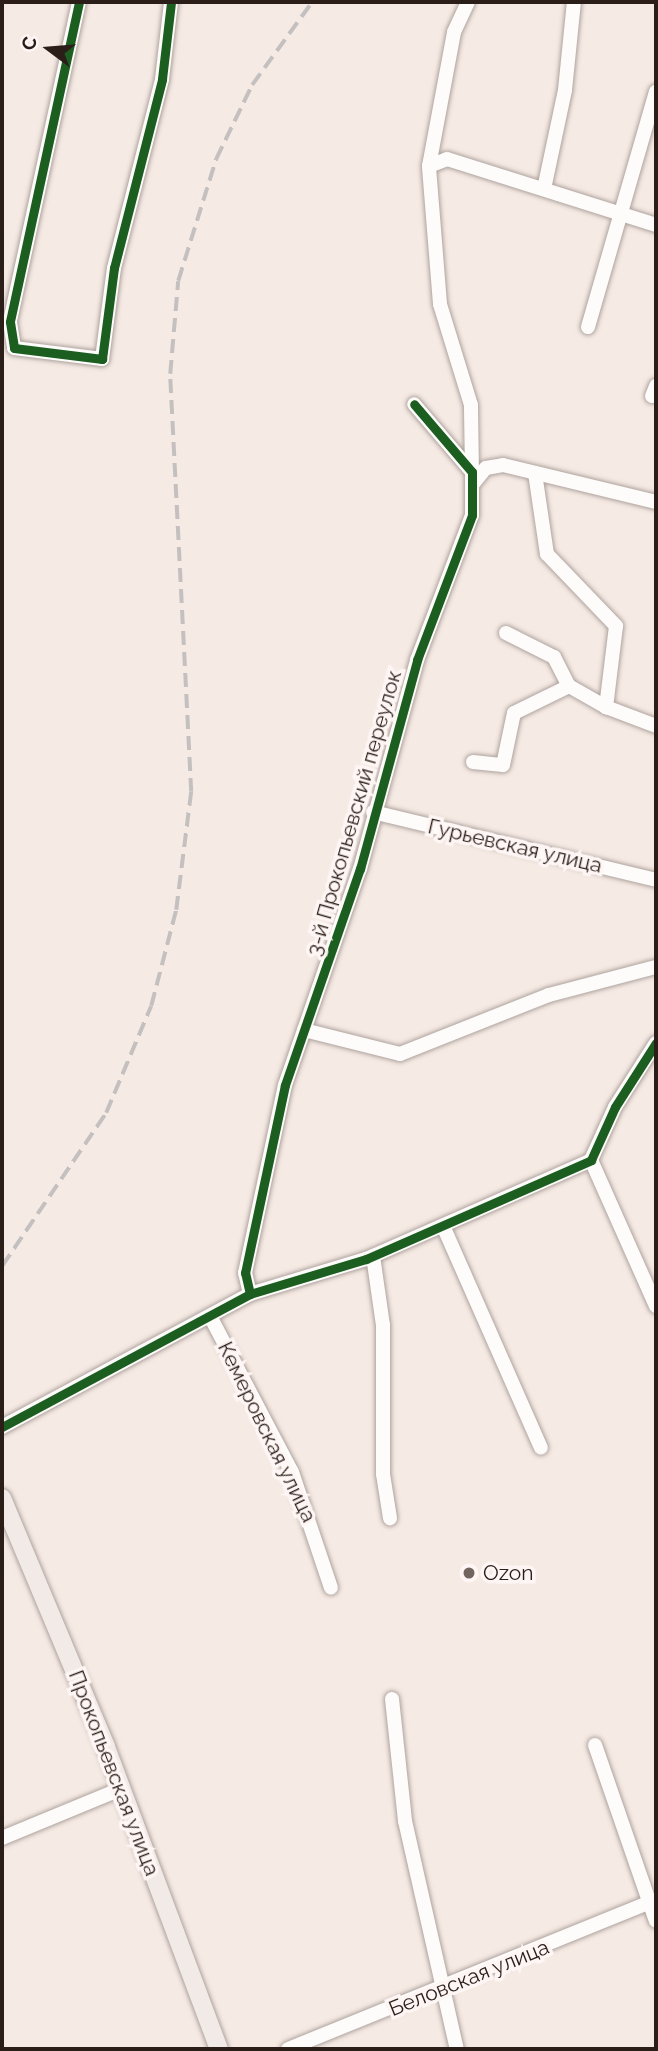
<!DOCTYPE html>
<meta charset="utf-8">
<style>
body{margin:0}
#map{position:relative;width:658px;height:2051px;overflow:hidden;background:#f6eae4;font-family:Raleway,sans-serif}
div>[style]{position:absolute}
.roads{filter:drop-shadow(0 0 2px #aea39e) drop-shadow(0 0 2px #aea39e)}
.minor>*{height:14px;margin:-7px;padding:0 7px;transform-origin:7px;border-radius:7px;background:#fefcfb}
.major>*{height:18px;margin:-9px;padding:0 9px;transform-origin:9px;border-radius:9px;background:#f2eae7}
.rail>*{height:3.5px;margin-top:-1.75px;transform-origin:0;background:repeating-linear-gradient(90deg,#c4c0bf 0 14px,transparent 0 21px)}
.cycleway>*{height:9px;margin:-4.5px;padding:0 4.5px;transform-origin:4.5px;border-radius:4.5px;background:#1b5e20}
.dots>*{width:19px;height:19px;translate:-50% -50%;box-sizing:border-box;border:4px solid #fef6f4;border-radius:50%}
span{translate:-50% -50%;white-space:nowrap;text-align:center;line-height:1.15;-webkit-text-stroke:7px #fef6f4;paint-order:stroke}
.street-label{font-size:21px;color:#2b1e19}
.poi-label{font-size:21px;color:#2b1e19}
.left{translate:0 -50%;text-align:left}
.frame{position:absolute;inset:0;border:4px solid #2b1e19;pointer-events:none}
.north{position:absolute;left:14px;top:14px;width:70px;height:70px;-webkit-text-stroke:5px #fef6f4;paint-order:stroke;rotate:286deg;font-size:19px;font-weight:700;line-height:28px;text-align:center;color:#2b1e19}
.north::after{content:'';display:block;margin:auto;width:24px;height:32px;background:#2b1e19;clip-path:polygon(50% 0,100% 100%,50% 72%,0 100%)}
</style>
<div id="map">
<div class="roads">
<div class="minor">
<i style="left:79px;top:2px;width:327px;rotate:102.2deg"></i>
<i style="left:10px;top:322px;width:26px;rotate:81deg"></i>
<i style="left:14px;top:348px;width:89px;rotate:7.1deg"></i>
<i style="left:102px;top:359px;width:92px;rotate:-82.5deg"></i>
<i style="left:114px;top:268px;width:195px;rotate:-75.7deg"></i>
<i style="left:162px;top:79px;width:78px;rotate:-83.3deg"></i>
<i style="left:429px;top:166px;width:136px;rotate:-79.4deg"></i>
<i style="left:454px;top:32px;width:33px;rotate:-65deg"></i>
<i style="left:544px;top:189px;width:101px;rotate:-78deg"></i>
<i style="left:565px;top:90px;width:88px;rotate:-84.2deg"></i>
<i style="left:588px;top:327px;width:245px;rotate:-73.9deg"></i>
<i style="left:652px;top:396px;width:11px;rotate:-68deg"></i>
<i style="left:472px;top:472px;width:67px;rotate:-90.9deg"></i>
<i style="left:471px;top:405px;width:106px;rotate:-107.1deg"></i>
<i style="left:440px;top:304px;width:138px;rotate:-94.6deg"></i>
<i style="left:429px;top:166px;width:19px;rotate:-21deg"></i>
<i style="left:447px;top:159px;width:219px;rotate:17.5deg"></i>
<i style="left:535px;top:473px;width:82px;rotate:81.6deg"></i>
<i style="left:547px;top:554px;width:100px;rotate:46.2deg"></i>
<i style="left:616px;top:626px;width:82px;rotate:97deg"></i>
<i style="left:606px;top:707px;width:53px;rotate:20.8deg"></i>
<i style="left:472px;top:485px;width:22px;rotate:-51deg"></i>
<i style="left:486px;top:468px;width:17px;rotate:-10deg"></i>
<i style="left:503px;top:465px;width:157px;rotate:13.6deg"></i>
<i style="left:506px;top:633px;width:54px;rotate:26.6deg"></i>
<i style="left:554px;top:657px;width:33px;rotate:63deg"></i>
<i style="left:569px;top:686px;width:43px;rotate:29.6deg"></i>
<i style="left:473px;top:762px;width:30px;rotate:6deg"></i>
<i style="left:503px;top:765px;width:53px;rotate:-78.1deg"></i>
<i style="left:514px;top:713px;width:61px;rotate:-26.1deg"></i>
<i style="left:373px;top:812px;width:291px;rotate:13.5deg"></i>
<i style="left:304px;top:1030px;width:99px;rotate:14deg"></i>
<i style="left:400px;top:1054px;width:160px;rotate:-21.6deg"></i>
<i style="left:549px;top:995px;width:111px;rotate:-14.7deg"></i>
<i style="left:591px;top:1160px;width:160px;rotate:66deg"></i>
<i style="left:444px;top:1228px;width:240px;rotate:66.2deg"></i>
<i style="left:373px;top:1256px;width:70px;rotate:81.8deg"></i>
<i style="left:383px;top:1325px;width:149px;rotate:90deg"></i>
<i style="left:383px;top:1474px;width:45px;rotate:81deg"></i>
<i style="left:250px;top:1294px;width:22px;rotate:-103deg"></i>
<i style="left:245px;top:1273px;width:192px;rotate:-78deg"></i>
<i style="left:285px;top:1085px;width:229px;rotate:-70.9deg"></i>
<i style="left:360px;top:869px;width:217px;rotate:-74.7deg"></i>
<i style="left:417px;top:660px;width:155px;rotate:-69.2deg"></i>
<i style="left:472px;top:515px;width:43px;rotate:-90deg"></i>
<i style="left:472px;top:472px;width:89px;rotate:-130.5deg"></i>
<i style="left:211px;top:1318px;width:174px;rotate:62.3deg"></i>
<i style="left:292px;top:1472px;width:122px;rotate:71.4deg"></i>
<i style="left:2px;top:1427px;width:281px;rotate:-28.2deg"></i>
<i style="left:250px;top:1294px;width:121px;rotate:-16.8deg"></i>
<i style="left:366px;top:1259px;width:246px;rotate:-23.7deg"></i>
<i style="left:591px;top:1160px;width:58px;rotate:-65.6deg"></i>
<i style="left:615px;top:1107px;width:76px;rotate:-57.4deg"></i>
<i style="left:392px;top:1699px;width:123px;rotate:83.9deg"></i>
<i style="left:405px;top:1821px;width:234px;rotate:77.2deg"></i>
<i style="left:595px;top:1745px;width:186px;rotate:70.9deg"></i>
<i style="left:2px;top:1838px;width:129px;rotate:-22.4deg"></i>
<i style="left:288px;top:2049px;width:388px;rotate:-22.1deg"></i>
</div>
<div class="major">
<i style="left:2px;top:1498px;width:270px;rotate:67.3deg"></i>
<i style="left:106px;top:1747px;width:322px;rotate:69.5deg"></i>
</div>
</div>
<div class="rail">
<i style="left:2px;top:1266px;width:185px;rotate:-55.8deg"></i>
<i style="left:106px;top:1113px;width:116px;rotate:-67.2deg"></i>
<i style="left:151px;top:1006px;width:99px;rotate:-75.4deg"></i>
<i style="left:176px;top:910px;width:119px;rotate:-82.8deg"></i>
<i style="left:191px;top:792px;width:419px;rotate:-92.9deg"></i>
<i style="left:170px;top:374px;width:93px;rotate:-85.1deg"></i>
<i style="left:178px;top:281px;width:128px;rotate:-72.7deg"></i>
<i style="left:216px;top:159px;width:82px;rotate:-64.1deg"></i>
<i style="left:252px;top:85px;width:102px;rotate:-54.1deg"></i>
</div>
<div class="cycleway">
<i style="left:79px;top:2px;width:327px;rotate:102.2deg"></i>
<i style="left:10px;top:322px;width:26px;rotate:81deg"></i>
<i style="left:14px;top:348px;width:89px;rotate:7.1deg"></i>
<i style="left:102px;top:359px;width:92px;rotate:-82.5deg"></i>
<i style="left:114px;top:268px;width:195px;rotate:-75.7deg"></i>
<i style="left:162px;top:79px;width:78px;rotate:-83.3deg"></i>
<i style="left:250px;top:1294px;width:22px;rotate:-103deg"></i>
<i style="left:245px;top:1273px;width:192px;rotate:-78deg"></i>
<i style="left:285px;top:1085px;width:229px;rotate:-70.9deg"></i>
<i style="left:360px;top:869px;width:217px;rotate:-74.7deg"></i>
<i style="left:417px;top:660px;width:155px;rotate:-69.2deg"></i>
<i style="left:472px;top:515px;width:43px;rotate:-90deg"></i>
<i style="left:472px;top:472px;width:89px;rotate:-130.5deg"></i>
<i style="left:2px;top:1427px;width:281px;rotate:-28.2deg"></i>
<i style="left:250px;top:1294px;width:121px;rotate:-16.8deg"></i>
<i style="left:366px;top:1259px;width:246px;rotate:-23.7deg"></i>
<i style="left:591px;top:1160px;width:58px;rotate:-65.6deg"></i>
<i style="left:615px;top:1107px;width:76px;rotate:-57.4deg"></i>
</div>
<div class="dots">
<i style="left:469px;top:1573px;background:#726560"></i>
</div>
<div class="street-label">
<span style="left:354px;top:813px;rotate:-74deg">3-й Прокопьевский переулок</span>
<span style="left:515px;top:846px;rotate:13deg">Гурьевская улица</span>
<span style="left:267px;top:1432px;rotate:64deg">Кемеровская улица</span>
<span style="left:114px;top:1773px;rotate:69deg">Прокопьевская улица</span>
<span style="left:469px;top:1978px;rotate:-22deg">Беловская улица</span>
</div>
<div class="poi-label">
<span class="left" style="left:483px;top:1573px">Ozon</span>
</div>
<div class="frame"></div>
<div class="north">С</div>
</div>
